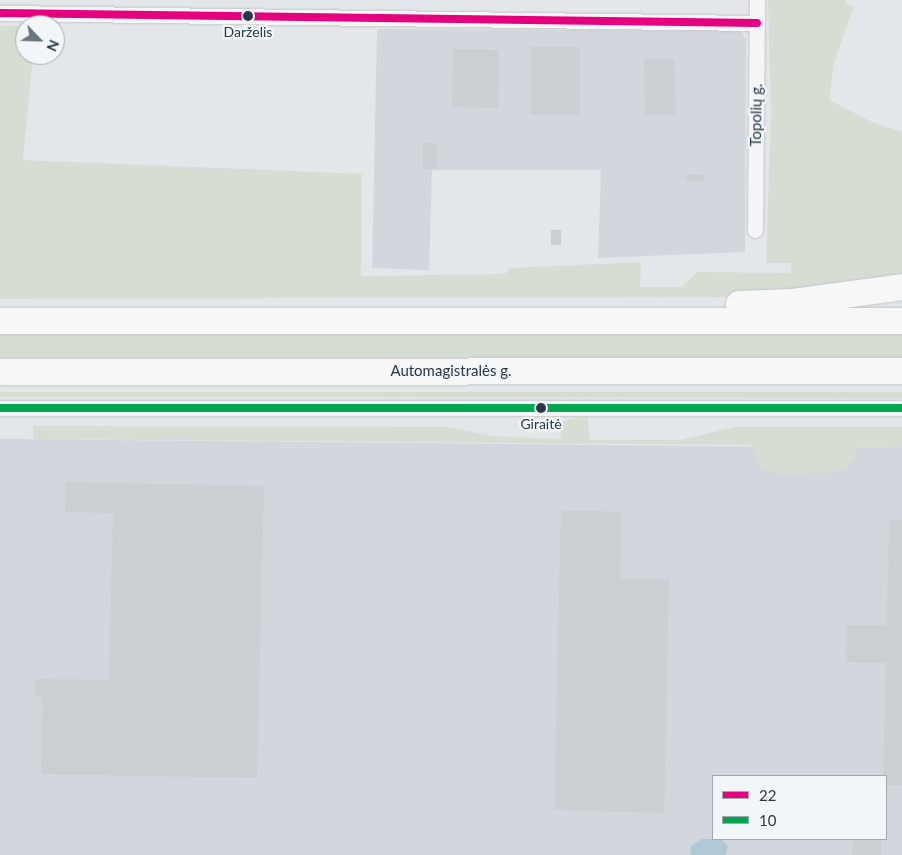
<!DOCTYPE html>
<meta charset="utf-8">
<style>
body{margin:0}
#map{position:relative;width:902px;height:855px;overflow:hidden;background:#e4e7e9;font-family:Lato,sans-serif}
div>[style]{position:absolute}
.built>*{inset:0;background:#d1d7dd}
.green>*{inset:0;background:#d6ded4}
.water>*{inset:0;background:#b0c9d6}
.building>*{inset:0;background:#cccfd2}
.roads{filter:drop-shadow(0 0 1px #c2c5c7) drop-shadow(0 0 1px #c2c5c7)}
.minor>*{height:15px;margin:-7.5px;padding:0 7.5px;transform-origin:7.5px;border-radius:7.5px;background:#f3f5f6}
.motorway>*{height:26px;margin:-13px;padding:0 13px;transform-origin:13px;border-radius:13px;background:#f7f7f7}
.bus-1>*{height:8px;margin:-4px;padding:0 4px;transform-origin:4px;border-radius:4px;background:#e5007d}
.bus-2>*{height:8px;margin:-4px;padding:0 4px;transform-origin:4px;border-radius:4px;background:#00a651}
.dots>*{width:14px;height:14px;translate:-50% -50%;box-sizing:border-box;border:2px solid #f2f6f8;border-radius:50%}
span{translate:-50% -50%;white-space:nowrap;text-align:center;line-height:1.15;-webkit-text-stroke:4.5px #f2f6f8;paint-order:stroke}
.bus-label{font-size:14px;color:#283845}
.street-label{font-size:15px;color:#283845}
.legend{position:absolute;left:712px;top:775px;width:175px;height:65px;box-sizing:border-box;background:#f2f6f8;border:1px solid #a1aab0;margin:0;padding:6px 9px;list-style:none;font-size:15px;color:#283845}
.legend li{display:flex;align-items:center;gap:10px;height:25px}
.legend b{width:25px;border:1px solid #a1aab0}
.north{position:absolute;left:15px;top:15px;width:50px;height:50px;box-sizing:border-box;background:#f2f6f8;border:1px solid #a1aab0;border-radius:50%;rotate:114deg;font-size:14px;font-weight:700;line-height:20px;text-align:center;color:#283845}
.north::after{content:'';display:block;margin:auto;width:18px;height:22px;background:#6a757e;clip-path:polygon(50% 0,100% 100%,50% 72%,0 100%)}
</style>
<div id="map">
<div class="built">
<i style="clip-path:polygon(377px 29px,740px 31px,746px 39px,745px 252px,598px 258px,601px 170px,432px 170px,429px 270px,372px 268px)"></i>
<i style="clip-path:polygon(evenodd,0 439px,900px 448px,902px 439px,902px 855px,0 855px,0 439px,713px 776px,886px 776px,886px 839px,713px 839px,713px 776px)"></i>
</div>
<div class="green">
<i style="clip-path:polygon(768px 0,845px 0,846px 4px,854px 6px,834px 63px,829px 100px,872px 122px,902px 132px,902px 278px,790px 297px,0 299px,0 26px,25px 25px,25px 55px,33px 55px,23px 160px,362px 174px,361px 276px,505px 274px,510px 268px,641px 262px,640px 287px,682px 287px,697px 272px,791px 273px,791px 263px,766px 263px,771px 113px)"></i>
<i style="clip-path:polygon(0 332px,902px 334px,902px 361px,0 360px)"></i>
<i style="clip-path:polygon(0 392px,902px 392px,902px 398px,0 397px)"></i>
<i style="clip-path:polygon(587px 416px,590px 440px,681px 440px,734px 427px,902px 427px,902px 439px,901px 448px,856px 447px,856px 459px,844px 469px,831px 473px,779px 474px,761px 469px,750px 445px,34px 439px,33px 426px,447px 427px,494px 436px,561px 439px,559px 422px)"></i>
</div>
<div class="water">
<i style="clip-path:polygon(702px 839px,721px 839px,728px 846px,726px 855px,690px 855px,691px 846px)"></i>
</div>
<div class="building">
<i style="clip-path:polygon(530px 47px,580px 47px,580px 115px,530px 115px)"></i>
<i style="clip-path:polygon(453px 49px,499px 50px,498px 108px,452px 107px)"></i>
<i style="clip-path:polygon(644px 59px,674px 59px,676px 115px,645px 115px)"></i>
<i style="clip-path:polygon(423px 143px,437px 143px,437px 169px,423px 169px)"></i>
<i style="clip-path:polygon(687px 174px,704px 175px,703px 181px,687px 181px)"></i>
<i style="clip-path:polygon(551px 230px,561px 230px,561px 245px,551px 245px)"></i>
<i style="clip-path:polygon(66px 482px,264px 486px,257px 778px,41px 774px,42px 697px,35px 697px,35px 679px,109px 680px,113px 513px,65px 512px)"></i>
<i style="clip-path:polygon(561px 510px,622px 512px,620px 578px,669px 579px,664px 813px,554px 810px)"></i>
<i style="clip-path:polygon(889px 520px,902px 520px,902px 785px,886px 785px,883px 776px,886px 663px,846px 662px,847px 625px,887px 626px)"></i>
<i style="clip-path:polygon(853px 839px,881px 839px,881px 855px,852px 855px)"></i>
</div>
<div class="roads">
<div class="minor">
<i style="left:0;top:13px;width:757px;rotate:0.76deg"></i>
<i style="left:755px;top:230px;width:230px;rotate:-89.5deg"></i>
<i style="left:0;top:408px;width:902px"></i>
</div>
<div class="motorway">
<i style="left:739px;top:304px;width:54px;rotate:-2.1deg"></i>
<i style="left:793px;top:302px;width:110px;rotate:-7.8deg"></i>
<i style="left:0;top:321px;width:902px"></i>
<i style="left:0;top:372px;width:902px;rotate:-0.06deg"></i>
</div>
</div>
<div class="bus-1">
<i style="left:0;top:13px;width:757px;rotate:0.76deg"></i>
</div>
<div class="bus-2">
<i style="left:0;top:408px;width:902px"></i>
</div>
<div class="dots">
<i style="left:248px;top:16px;background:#283845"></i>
<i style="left:541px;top:408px;background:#283845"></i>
</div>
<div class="bus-label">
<span style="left:248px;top:32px">Darželis</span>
<span style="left:541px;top:424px">Giraitė</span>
</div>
<div class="street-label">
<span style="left:756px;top:115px;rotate:-89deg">Topolių g.</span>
<span style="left:451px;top:371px">Automagistralės g.</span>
</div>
<ul class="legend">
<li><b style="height:6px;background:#e5007d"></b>22</li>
<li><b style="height:6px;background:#00a651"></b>10</li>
</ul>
<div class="north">N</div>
</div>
